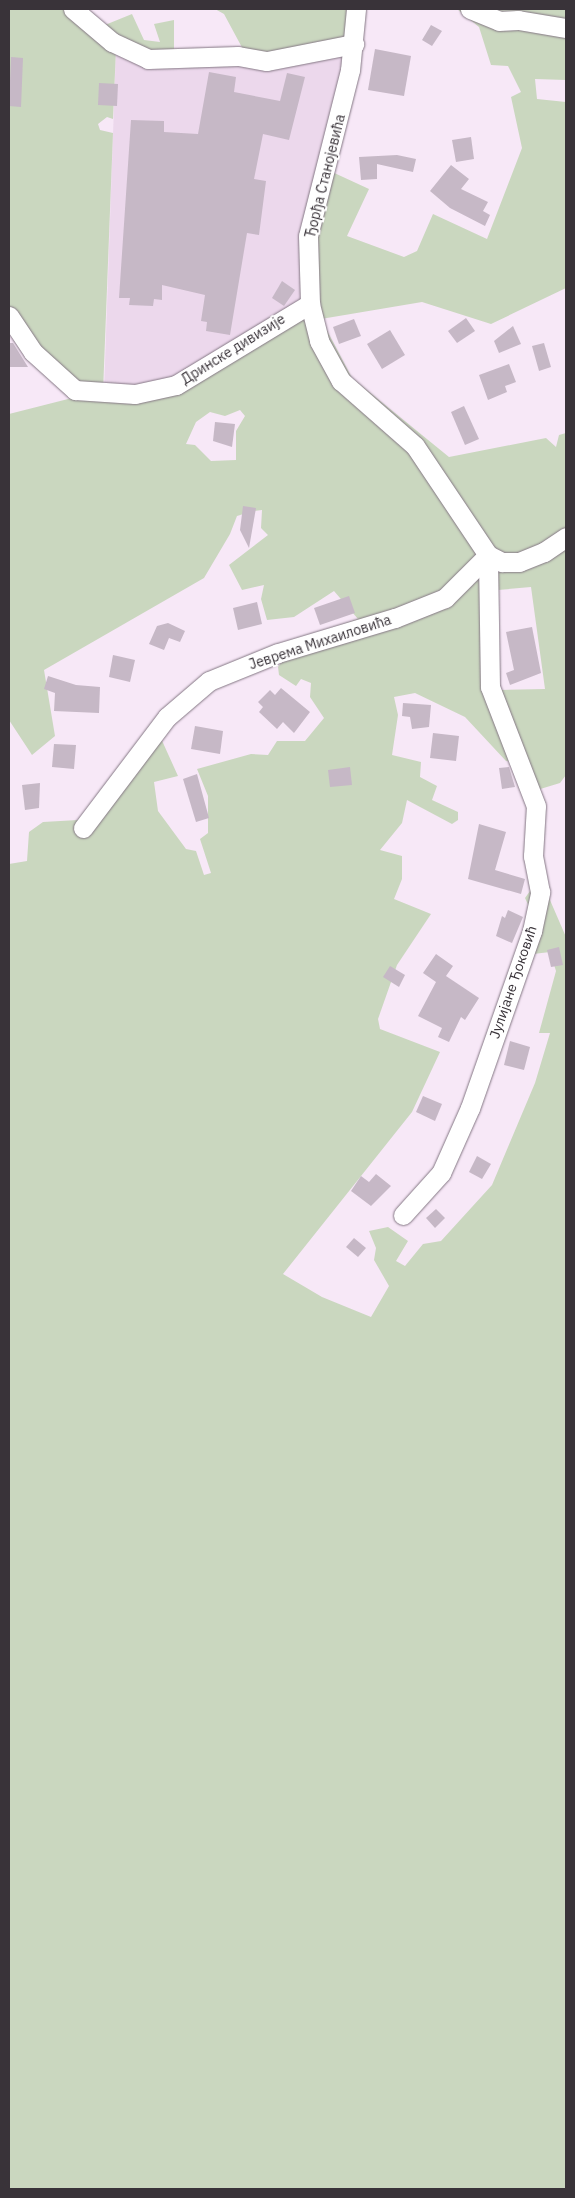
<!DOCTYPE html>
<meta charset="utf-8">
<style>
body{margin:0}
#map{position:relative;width:575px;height:2198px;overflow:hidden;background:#f7e8f7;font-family:"IBM Plex Sans",sans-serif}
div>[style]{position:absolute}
.built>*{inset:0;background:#ecd8ec}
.green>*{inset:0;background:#cad7bf}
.building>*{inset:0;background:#c6b8c6}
.roads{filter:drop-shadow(0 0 1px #847784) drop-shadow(0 0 1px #847784)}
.minor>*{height:19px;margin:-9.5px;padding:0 9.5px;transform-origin:9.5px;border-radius:9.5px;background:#fff}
span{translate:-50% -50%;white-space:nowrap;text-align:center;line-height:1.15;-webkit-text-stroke:4px #fff;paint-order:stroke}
.street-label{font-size:14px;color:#393339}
.frame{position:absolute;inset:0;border:10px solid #393339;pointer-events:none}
</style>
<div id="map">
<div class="built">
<i style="clip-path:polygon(116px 49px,346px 49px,302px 304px,172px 382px,104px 392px)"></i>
</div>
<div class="green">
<i style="clip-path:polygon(evenodd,9px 9px,86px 9px,100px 27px,132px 14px,144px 40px,160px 42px,154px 24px,174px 20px,174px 55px,116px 49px,113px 119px,107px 117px,98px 124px,100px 130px,113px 133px,103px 392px,152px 395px,301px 314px,330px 171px,369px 189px,347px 236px,404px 257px,417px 251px,433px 214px,487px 239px,522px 148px,511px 97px,521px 92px,508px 66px,491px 65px,479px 27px,457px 9px,566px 9px,566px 80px,535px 79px,537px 99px,566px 102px,566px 288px,491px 324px,422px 302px,321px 319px,352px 378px,449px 457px,546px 438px,556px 447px,559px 435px,566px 433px,566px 775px,560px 783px,537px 790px,515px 762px,506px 761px,465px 717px,415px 693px,394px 697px,398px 715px,392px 755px,421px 762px,420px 777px,437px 786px,432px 800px,458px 812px,458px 820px,452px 824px,407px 800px,402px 823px,380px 850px,402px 856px,402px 879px,394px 899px,431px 914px,397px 965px,378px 1019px,380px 1029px,440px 1052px,412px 1112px,283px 1274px,322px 1297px,371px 1317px,389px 1286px,374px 1260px,376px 1248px,369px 1231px,388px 1227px,408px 1241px,396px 1261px,405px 1266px,423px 1244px,441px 1241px,492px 1185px,535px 1083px,550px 1033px,539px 1033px,556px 971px,550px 952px,525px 955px,531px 911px,525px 898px,540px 877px,566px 937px,566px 2189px,9px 2189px,9px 864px,27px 861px,29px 832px,43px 822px,78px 820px,159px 734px,178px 776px,154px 782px,158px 811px,186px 849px,196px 851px,204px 875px,211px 873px,200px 839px,208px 833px,208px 796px,197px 769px,251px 754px,268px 755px,277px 741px,305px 741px,324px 718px,310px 697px,311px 683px,301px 679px,296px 686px,279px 675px,278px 667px,284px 659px,278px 646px,358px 619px,334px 591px,294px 617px,267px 620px,261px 599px,264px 585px,242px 590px,229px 565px,268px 535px,261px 528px,262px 510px,253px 511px,237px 516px,230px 534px,204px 578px,44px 670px,55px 736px,32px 755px,9px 720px,9px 414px,72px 398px,9px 326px,9px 9px,240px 410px,245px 416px,236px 431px,236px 460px,211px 461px,195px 445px,186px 444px,196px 422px,210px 412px,225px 416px,240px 410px,9px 9px,531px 587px,545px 689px,499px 690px,498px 590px,531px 587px)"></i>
<i style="clip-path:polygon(215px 9px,348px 9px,347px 35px,331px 43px,269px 56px,245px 53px,224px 14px)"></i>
</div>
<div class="building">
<i style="clip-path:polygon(431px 25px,442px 31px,432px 46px,422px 40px)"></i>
<i style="clip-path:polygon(375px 49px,411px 56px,404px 96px,368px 90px)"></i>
<i style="clip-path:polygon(11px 57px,23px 58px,21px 107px,9px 106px)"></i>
<i style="clip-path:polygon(209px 72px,236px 77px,234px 92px,280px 101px,287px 73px,305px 77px,289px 140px,263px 134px,254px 179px,266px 181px,259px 235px,247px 233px,230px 335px,206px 331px,207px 322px,201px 321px,205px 295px,162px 285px,162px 300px,154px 299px,153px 306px,129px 305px,130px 298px,119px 298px,131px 120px,164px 121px,164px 132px,198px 134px)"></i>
<i style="clip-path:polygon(99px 83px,118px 84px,117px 106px,98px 105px)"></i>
<i style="clip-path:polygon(471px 137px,474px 159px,456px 162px,452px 140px)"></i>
<i style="clip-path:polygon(397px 155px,416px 159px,413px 172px,377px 164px,377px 179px,361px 180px,359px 157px)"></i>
<i style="clip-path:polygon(451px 165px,469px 179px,461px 189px,488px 202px,483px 211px,490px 215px,485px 226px,450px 208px,430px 191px)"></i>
<i style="clip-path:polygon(282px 281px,295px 290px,284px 306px,272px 298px)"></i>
<i style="clip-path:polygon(466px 318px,475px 331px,457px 343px,448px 331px)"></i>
<i style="clip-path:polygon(354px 319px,361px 336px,339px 344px,333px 327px)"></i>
<i style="clip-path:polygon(513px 326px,521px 344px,499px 353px,494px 341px)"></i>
<i style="clip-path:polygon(390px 330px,405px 355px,382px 369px,367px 344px)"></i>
<i style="clip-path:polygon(9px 343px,13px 343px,28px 367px,9px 367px)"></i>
<i style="clip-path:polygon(544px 343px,551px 367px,539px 371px,532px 346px)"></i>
<i style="clip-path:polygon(509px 364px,516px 382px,505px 386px,507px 392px,488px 400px,479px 375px)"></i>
<i style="clip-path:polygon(464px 406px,479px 439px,465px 445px,451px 412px)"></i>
<i style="clip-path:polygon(215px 422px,235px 424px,232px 447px,213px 441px)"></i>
<i style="clip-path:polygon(243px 506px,256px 508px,249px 548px,240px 530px)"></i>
<i style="clip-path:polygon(349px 596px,355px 613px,320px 625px,314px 608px)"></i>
<i style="clip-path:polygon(257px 602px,262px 624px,238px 630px,233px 608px)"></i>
<i style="clip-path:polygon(168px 623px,185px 631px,180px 642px,169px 638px,164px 650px,149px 644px,157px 626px)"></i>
<i style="clip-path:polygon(532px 627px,541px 673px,510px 685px,506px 673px,514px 670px,506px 632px)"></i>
<i style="clip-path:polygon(113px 655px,135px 660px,130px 682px,109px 677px)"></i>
<i style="clip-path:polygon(48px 676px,76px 685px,100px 687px,99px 713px,54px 711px,55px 693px,44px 689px)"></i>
<i style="clip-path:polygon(281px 688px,310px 712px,294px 733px,283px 722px,277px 729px,259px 712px,263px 707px,258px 702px,270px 690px,275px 695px)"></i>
<i style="clip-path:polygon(403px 703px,431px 705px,429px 727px,412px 729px,410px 717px,402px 716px)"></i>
<i style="clip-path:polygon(195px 726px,223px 731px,220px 754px,191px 749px)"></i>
<i style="clip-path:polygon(433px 733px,459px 736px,456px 761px,430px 758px)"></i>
<i style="clip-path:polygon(54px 744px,76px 745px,74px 769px,52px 767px)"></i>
<i style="clip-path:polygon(350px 767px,352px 785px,330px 787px,328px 770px)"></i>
<i style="clip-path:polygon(509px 767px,515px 787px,502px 789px,499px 768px)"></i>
<i style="clip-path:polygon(197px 774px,209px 818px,196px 822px,183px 779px)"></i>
<i style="clip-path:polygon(40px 783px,39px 808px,25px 810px,22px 785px)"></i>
<i style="clip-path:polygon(479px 824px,506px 832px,495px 870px,525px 879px,521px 894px,468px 879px)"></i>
<i style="clip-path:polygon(508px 910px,523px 917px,512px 943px,496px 936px,502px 916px,505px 918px)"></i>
<i style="clip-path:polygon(559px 947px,563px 965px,551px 967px,547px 950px)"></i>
<i style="clip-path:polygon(436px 954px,453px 966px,446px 976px,479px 998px,465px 1020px,461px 1017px,449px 1042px,438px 1037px,442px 1028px,418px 1016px,436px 982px,423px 973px)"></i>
<i style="clip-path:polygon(390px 966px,405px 975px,399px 987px,383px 977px)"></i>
<i style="clip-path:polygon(510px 1041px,530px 1047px,524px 1070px,504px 1065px)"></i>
<i style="clip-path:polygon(423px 1096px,442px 1104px,435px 1121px,416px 1112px)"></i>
<i style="clip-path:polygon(477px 1156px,491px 1164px,482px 1179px,469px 1172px)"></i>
<i style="clip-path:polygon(376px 1174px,391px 1186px,371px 1206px,351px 1191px,361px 1176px,369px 1182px)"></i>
<i style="clip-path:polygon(436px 1209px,445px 1218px,435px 1228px,426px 1218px)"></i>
<i style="clip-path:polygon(354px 1238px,366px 1248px,358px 1257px,346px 1247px)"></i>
</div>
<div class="roads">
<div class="minor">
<i style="left:73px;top:9px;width:51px;rotate:40.2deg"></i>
<i style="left:112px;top:42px;width:40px;rotate:25deg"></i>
<i style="left:148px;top:59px;width:90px;rotate:-1.9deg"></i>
<i style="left:238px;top:56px;width:29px;rotate:10deg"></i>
<i style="left:267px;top:61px;width:89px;rotate:-11.1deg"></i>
<i style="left:356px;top:9px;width:61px;rotate:95.6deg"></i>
<i style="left:350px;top:70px;width:171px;rotate:104.2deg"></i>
<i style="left:308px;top:236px;width:68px;rotate:88.3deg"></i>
<i style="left:310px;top:304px;width:38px;rotate:76deg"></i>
<i style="left:319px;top:341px;width:46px;rotate:61.2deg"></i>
<i style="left:341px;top:381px;width:98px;rotate:41.3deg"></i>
<i style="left:415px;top:446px;width:131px;rotate:56.2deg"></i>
<i style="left:488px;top:555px;width:16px;rotate:27deg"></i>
<i style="left:502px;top:562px;width:17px"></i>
<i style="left:519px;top:562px;width:27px;rotate:-22deg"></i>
<i style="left:544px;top:552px;width:27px;rotate:-34deg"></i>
<i style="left:470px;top:9px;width:31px;rotate:22deg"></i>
<i style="left:499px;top:21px;width:19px;rotate:-3deg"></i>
<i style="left:518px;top:20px;width:49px;rotate:9.5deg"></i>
<i style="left:9px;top:316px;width:43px;rotate:56.3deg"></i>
<i style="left:33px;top:352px;width:57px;rotate:42.1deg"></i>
<i style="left:75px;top:390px;width:60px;rotate:3.8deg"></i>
<i style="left:135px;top:394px;width:42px;rotate:-12.4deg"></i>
<i style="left:176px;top:385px;width:157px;rotate:-31.2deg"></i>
<i style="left:83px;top:828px;width:139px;rotate:-52.9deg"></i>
<i style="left:167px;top:717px;width:55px;rotate:-40.6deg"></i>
<i style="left:209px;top:681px;width:74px;rotate:-22.1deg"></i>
<i style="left:278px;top:653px;width:122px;rotate:-16.7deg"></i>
<i style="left:395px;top:618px;width:54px;rotate:-21.8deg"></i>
<i style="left:445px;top:598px;width:61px;rotate:-45deg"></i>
<i style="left:403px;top:1215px;width:57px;rotate:-47.9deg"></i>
<i style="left:441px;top:1173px;width:71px;rotate:-66deg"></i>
<i style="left:470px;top:1108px;width:188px;rotate:-70.7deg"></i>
<i style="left:532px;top:931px;width:40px;rotate:-78deg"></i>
<i style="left:540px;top:892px;width:37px;rotate:-101deg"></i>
<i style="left:533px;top:856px;width:50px;rotate:-86.6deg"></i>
<i style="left:536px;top:806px;width:128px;rotate:-111.1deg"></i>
<i style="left:490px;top:687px;width:132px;rotate:-90.9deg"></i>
</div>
</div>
<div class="street-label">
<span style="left:325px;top:176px;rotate:-76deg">Ђорђа Станојевића</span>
<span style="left:233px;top:349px;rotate:-32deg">Дринске дивизије</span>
<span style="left:320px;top:642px;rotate:-18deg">Јеврема Михаиловића</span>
<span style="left:513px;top:982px;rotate:-71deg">Јулијане Ђоковић</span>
</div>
<div class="frame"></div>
</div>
